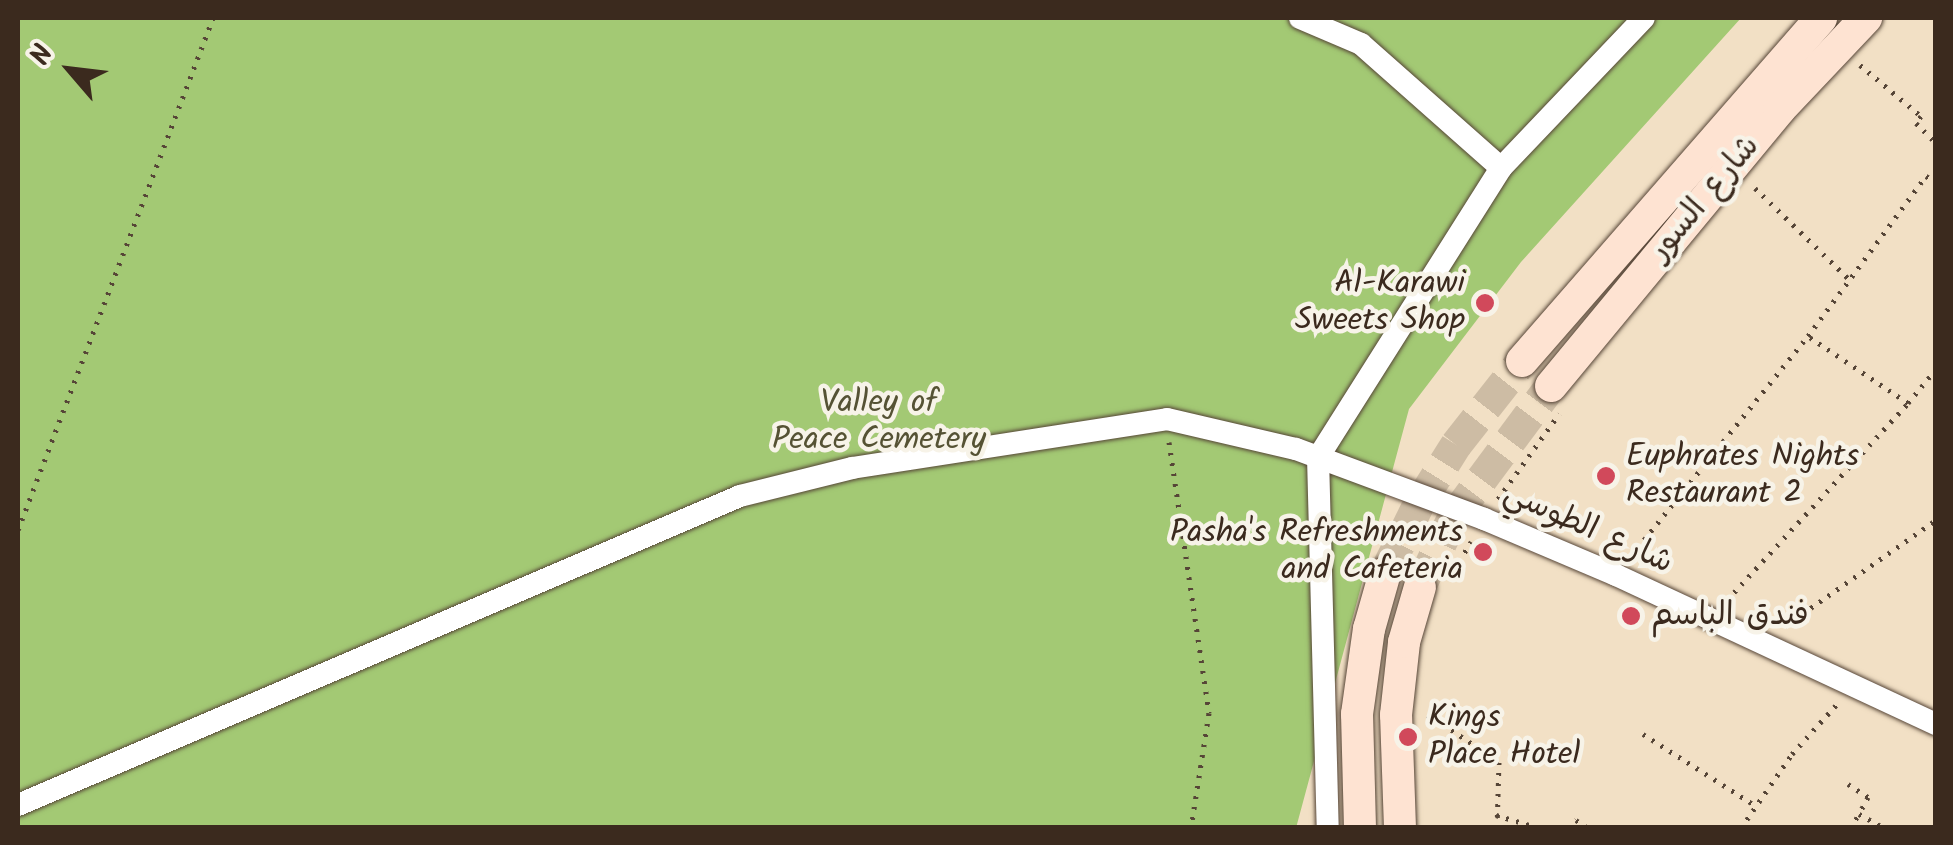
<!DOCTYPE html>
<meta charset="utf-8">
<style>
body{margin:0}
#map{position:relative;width:1953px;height:845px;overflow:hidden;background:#f2e0c5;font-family:Kalam,"Playpen Sans Arabic",sans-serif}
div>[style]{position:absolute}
.green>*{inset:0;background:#a3c974}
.secondary-tunnel>*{height:32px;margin-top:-16px;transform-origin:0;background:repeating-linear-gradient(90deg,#cdbca4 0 32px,transparent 0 48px)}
.path>*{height:5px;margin-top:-2.5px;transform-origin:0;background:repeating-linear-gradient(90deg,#564537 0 2.5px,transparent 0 10.5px)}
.roads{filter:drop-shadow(0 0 2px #564537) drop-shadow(0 0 2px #564537)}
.street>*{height:22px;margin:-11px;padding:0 11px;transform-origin:11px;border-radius:11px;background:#fff}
.secondary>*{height:32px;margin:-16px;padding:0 16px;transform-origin:16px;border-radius:16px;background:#fee3d2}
.dots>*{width:28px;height:28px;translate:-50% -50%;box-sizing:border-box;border:5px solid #f7f3e8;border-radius:50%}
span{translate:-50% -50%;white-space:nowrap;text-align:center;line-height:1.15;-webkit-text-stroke:9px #f7f3e8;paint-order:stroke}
.street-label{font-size:32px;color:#3b2a1e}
.poi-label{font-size:32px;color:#3b2a1e}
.right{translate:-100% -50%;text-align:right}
.left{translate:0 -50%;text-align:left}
.park-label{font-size:32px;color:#555234}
.frame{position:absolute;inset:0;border:20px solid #3b2a1e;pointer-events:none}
.north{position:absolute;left:20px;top:20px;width:100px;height:100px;-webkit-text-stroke:8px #f7f3e8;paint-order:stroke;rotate:298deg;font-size:28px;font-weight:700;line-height:40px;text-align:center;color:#3b2a1e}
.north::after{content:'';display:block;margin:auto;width:35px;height:45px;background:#3b2a1e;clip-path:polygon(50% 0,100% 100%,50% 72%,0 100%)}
</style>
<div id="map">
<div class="green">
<i style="clip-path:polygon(18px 18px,1741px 18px,1521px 262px,1409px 409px,1296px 828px,18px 827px)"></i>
</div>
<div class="secondary-tunnel">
<i style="left:1385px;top:573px;width:77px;rotate:-63.8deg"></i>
<i style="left:1419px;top:504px;width:70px;rotate:-57.9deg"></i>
<i style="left:1456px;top:445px;width:107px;rotate:-51.8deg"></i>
<i style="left:1420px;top:587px;width:76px;rotate:-64.4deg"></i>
<i style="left:1453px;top:518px;width:164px;rotate:-53.4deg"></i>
</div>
<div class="path">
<i style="left:1860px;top:65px;width:80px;rotate:39.9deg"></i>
<i style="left:1921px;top:116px;width:9px;rotate:126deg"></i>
<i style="left:1916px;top:123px;width:28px;rotate:45deg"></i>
<i style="left:1755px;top:188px;width:132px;rotate:44.1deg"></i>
<i style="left:1908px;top:403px;width:44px;rotate:-50.5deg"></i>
<i style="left:1169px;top:442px;width:274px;rotate:81.6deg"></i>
<i style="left:1209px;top:713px;width:116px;rotate:98.9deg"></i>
<i style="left:1498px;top:499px;width:105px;rotate:-54.3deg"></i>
<i style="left:18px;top:530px;width:548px;rotate:-69.15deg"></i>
<i style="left:1631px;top:556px;width:282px;rotate:-51.2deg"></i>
<i style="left:1808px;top:336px;width:199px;rotate:-53.6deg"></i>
<i style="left:1926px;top:176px;width:12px;rotate:31deg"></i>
<i style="left:1448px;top:579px;width:44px;rotate:-58.1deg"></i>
<i style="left:1727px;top:600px;width:268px;rotate:-47.4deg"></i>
<i style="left:1908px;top:403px;width:120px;rotate:-146.2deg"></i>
<i style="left:1785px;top:626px;width:184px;rotate:-35.1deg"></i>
<i style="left:1426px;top:719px;width:8px;rotate:-7deg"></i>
<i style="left:1434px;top:718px;width:78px;rotate:34.1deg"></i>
<i style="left:1499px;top:762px;width:66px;rotate:91.7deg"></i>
<i style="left:1643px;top:734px;width:134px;rotate:32.5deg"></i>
<i style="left:1848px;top:784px;width:24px;rotate:33deg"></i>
<i style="left:1868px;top:797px;width:19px;rotate:118deg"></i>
<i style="left:1859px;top:814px;width:29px;rotate:29deg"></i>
<i style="left:1496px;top:815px;width:46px;rotate:16.5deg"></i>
<i style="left:1569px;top:828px;width:11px;rotate:-49deg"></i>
<i style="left:1576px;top:820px;width:14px;rotate:34deg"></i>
<i style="left:1741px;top:828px;width:90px;rotate:-55.4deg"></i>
<i style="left:1792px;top:754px;width:67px;rotate:-48deg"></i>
<i style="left:1850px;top:828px;width:17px;rotate:-57deg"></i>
</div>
<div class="roads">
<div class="street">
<i style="left:1300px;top:18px;width:66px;rotate:23.1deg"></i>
<i style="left:1361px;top:44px;width:187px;rotate:41.5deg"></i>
<i style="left:1501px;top:168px;width:342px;rotate:122.3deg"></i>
<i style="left:1318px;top:457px;width:371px;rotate:88.5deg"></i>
<i style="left:1501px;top:168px;width:207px;rotate:-46.4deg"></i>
<i style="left:18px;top:805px;width:785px;rotate:-23.17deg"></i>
<i style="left:740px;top:496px;width:115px;rotate:-14deg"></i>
<i style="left:852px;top:468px;width:319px;rotate:-8.8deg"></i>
<i style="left:1167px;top:419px;width:132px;rotate:13.1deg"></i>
<i style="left:1296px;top:449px;width:201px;rotate:20.4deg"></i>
<i style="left:1484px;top:519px;width:143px;rotate:23deg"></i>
<i style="left:1616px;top:575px;width:353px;rotate:25deg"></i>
</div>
<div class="secondary">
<i style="left:1522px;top:361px;width:455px;rotate:-48.9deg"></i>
<i style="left:1551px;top:386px;width:358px;rotate:-50.4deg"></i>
<i style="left:1779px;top:110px;width:127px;rotate:-46.6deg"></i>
<i style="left:1360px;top:828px;width:114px;rotate:-91.5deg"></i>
<i style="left:1357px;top:714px;width:86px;rotate:-82deg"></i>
<i style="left:1369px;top:629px;width:58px;rotate:-74.1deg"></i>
<i style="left:1400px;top:828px;width:113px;rotate:-92deg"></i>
<i style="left:1396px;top:715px;width:73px;rotate:-83.7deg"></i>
<i style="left:1404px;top:642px;width:57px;rotate:-73.8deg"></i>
</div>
</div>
<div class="dots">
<i style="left:1485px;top:303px;background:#d1495b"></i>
<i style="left:1606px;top:476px;background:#d1495b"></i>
<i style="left:1483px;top:552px;background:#d1495b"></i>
<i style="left:1631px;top:616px;background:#d1495b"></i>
<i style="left:1408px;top:737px;background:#d1495b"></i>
</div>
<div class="street-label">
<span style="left:1705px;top:199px;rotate:-50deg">شارع السور</span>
<span style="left:1588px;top:529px;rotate:24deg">شارع الطوسي</span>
</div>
<div class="poi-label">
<span class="right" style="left:1465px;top:303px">Al-Karawi<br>Sweets Shop</span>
<span class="left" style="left:1626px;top:476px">Euphrates Nights<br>Restaurant 2</span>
<span class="right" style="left:1463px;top:552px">Pasha's Refreshments<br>and Cafeteria</span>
<span class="left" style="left:1651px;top:616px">فندق الباسم</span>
<span class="left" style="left:1428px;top:737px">Kings<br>Place Hotel</span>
</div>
<div class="park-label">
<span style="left:879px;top:422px">Valley of<br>Peace Cemetery</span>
</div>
<div class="frame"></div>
<div class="north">N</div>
</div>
